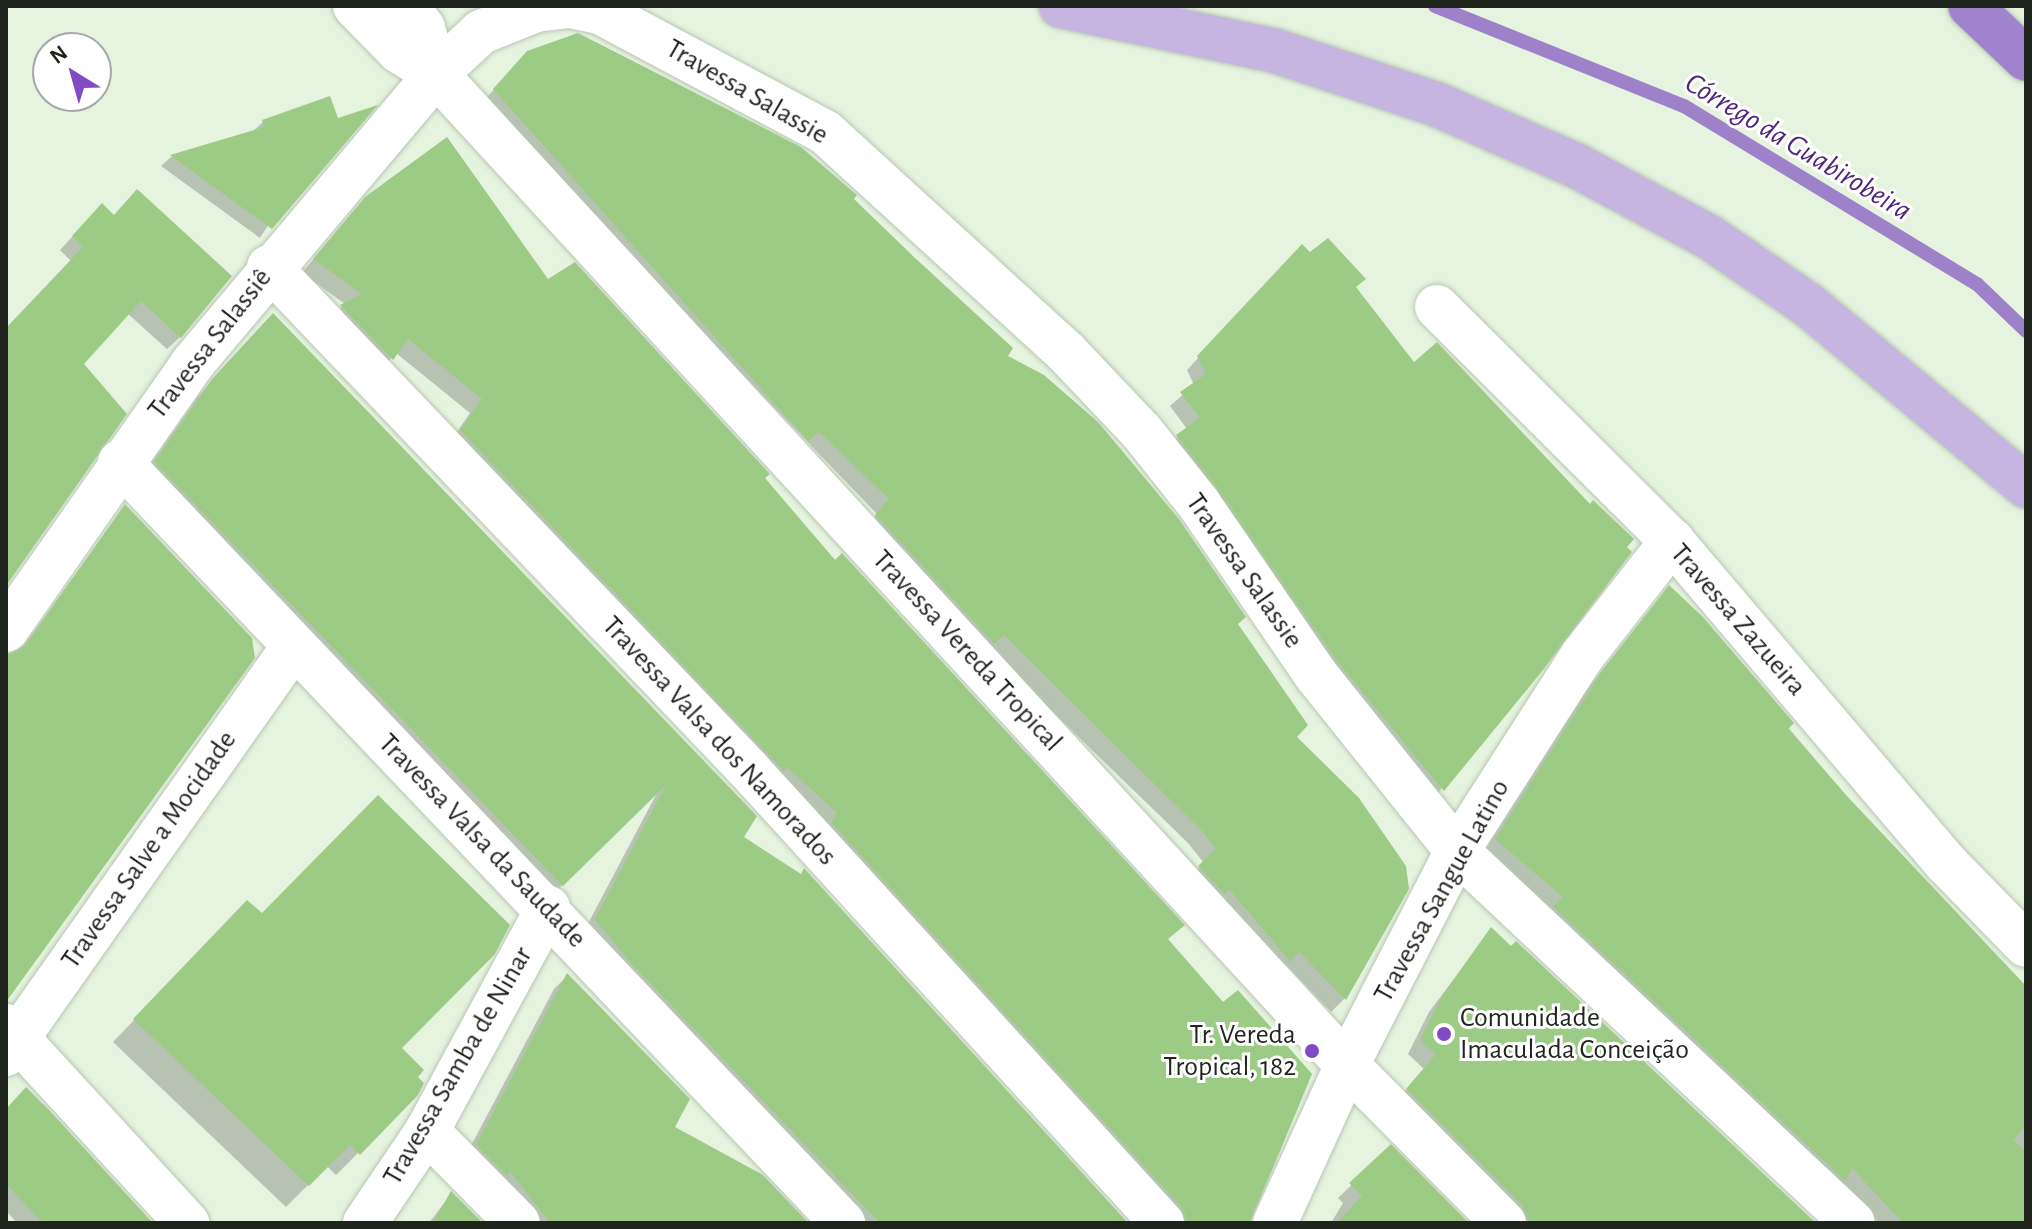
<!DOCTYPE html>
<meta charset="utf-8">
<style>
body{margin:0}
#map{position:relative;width:2032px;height:1229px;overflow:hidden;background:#e5f3df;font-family:"Alegreya Sans",sans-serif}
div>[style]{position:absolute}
.shadow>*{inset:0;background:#0003}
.stream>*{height:14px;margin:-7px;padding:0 7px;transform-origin:7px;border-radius:7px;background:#9d81c9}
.building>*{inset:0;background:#9bcb85}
.roads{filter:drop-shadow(0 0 2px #b9c6b3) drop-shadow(0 0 2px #b9c6b3)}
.minor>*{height:44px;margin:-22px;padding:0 22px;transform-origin:22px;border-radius:22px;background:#fff}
.major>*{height:44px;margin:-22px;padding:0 22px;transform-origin:22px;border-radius:22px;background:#c6b5e1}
.highway>*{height:44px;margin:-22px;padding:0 22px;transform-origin:22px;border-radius:22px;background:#a083cd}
.dots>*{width:22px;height:22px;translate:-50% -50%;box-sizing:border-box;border:4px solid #fff;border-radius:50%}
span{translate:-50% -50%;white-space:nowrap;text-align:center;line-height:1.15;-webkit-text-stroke:6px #fff;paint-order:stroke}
.street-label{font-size:28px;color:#1f241d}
.poi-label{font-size:28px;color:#1f241d}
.left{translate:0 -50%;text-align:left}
.right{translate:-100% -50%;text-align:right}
.water-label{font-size:30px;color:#4f277c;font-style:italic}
.frame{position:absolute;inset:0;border:8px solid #1f241d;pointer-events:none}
.north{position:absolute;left:32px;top:32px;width:80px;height:80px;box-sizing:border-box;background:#fff;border:2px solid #a5a7a5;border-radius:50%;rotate:323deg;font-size:22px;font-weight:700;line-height:32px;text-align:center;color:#1f241d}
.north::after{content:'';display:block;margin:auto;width:28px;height:36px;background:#814bc3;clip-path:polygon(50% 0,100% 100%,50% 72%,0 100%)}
</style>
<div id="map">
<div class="shadow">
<i style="clip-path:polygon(578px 35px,800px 149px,1005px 356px,1043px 377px,1121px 449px,1243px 617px,1236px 624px,1294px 737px,1407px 889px,1344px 999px,1331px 1012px,1285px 964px,1276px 972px,1186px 881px,1204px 863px,1188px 843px,864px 529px,877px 514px,481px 104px,516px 65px)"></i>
<i style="clip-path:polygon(336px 120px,260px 238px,161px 166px,171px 157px,252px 132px,263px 122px)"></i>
<i style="clip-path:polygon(352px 213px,547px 281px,763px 478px,1166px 940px,1248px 1223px,1168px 1223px,448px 445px,470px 413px,396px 353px,378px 372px,328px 319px,345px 304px,302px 273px)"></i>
<i style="clip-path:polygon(89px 219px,180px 337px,167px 349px,127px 313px,81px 364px,6px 583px,6px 330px,71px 261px,60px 250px)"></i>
<i style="clip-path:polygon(1290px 259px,1354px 288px,1414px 365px,1542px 669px,1431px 801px,1165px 448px,1187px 429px,1170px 406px,1194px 385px,1187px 370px)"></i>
<i style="clip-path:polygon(272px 315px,754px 816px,741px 838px,1125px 1223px,851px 1223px,583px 933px,658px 791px,549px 898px,142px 476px,199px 395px)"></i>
<i style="clip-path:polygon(125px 506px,6px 997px,6px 656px,21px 649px)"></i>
<i style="clip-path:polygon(1669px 588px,2026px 1006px,2026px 1223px,1859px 1223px,1483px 853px,1590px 685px)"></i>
<i style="clip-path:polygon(225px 925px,399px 1048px,358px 1153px,336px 1175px,327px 1166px,286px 1207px,113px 1042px)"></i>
<i style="clip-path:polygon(1491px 930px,1814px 1223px,1510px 1223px,1394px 1104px,1424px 1069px,1408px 1054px,1429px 1012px)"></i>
<i style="clip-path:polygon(567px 976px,673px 1128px,806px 1223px,524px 1223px,464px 1159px,554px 989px)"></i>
<i style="clip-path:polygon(6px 1110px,152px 1223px,17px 1223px,6px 1211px)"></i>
<i style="clip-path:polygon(1391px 1147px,1466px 1223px,1331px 1223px,1343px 1203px,1338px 1198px)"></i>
<i style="clip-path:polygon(451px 1194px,482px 1223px,429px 1223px)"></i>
</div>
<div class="stream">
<i style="left:1435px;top:6px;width:268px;rotate:21.9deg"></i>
<i style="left:1684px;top:106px;width:343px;rotate:31.3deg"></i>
<i style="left:1977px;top:284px;width:68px;rotate:43.8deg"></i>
</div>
<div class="building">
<i style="clip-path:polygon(578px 33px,801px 147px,857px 195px,854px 199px,914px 257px,1013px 348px,1008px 356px,1044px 375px,1098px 422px,1179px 519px,1246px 617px,1238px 624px,1308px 725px,1297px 737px,1359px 798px,1406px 866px,1409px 889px,1346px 1000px,1299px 952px,1290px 961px,1229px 889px,1224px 894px,1198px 866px,1216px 849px,1201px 830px,1004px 635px,994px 644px,875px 515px,889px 499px,819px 432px,808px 441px,493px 89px,527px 51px)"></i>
<i style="clip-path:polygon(330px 96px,338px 118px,378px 105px,272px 229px,170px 155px,264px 127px,262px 120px)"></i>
<i style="clip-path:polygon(447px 137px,548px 279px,575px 262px,770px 474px,765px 478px,835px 560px,842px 553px,1185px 925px,1168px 939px,1223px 1002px,1238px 990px,1312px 1074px,1250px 1223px,1186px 1223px,1180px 1206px,831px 823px,837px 813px,787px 767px,784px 772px,460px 430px,482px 399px,408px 339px,393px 360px,340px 305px,362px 294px,313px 259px,365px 197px)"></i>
<i style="clip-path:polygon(137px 189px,232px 276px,181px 338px,141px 301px,84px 364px,127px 414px,6px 586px,6px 328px,83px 247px,72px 236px,102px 203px,114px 215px)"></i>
<i style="clip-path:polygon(1328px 238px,1366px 279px,1356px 287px,1414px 362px,1437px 342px,1590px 504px,1593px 500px,1634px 539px,1627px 547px,1632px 552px,1543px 670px,1444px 791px,1336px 660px,1176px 435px,1200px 418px,1180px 392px,1206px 374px,1197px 356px,1302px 244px,1310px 252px)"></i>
<i style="clip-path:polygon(273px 313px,757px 816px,744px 837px,801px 874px,804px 868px,1128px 1223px,880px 1223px,629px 961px,595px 919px,666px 785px,563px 886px,154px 462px,212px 379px)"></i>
<i style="clip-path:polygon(125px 504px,252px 638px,255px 658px,6px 1002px,6px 655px,26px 644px)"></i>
<i style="clip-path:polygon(1669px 585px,1703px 617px,1794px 723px,1788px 729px,1846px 795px,2026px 986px,2026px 1125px,2013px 1140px,2026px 1152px,2026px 1223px,1903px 1223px,1852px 1168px,1845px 1181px,1553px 907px,1563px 897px,1495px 839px,1603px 669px)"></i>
<i style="clip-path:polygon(378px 795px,510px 925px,495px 954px,402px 1048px,424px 1070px,418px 1077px,424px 1083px,418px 1095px,360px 1155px,350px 1145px,309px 1186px,133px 1019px,247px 900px,262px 913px)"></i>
<i style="clip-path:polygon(1491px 927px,1511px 946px,1516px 941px,1816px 1223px,1528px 1223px,1522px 1205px,1406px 1089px,1436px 1054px,1420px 1040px,1442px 996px)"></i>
<i style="clip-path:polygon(567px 973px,690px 1099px,675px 1127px,763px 1175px,809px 1223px,550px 1223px,510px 1171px,507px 1176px,476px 1145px)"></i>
<i style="clip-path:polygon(26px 1087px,50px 1111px,153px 1223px,43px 1223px,6px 1184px,6px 1109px)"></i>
<i style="clip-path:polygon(1391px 1144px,1469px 1223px,1337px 1223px,1362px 1196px,1349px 1183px)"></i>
<i style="clip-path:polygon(451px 1191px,482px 1222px,481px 1223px,433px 1223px)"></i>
</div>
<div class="roads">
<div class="minor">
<i style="left:355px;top:6px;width:63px;rotate:45.6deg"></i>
<i style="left:399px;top:51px;width:44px;rotate:31.9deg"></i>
<i style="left:436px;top:74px;width:1346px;rotate:47.41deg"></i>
<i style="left:1347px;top:1065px;width:223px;rotate:45.2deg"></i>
<i style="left:407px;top:6px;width:27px;rotate:54deg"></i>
<i style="left:423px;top:28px;width:48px;rotate:74.2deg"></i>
<i style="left:569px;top:6px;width:32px;rotate:11deg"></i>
<i style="left:600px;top:12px;width:255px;rotate:28.1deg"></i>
<i style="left:825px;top:132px;width:325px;rotate:42.4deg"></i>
<i style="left:1065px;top:351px;width:110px;rotate:46.5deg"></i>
<i style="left:1141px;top:431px;width:93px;rotate:51.5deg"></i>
<i style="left:1199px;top:504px;width:207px;rotate:55.6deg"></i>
<i style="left:1316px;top:675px;width:226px;rotate:51.3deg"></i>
<i style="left:1457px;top:851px;width:543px;rotate:43.21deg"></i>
<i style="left:269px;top:267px;width:695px;rotate:46.34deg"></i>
<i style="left:749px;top:770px;width:613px;rotate:47.64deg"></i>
<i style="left:1437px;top:307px;width:332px;rotate:44.9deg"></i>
<i style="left:1672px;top:541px;width:424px;rotate:49.6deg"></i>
<i style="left:1947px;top:864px;width:113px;rotate:45.7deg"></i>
<i style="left:120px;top:462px;width:1050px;rotate:46.47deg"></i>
<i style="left:6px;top:630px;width:325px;rotate:-55deg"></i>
<i style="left:192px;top:364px;width:379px;rotate:-49.9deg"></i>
<i style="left:436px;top:74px;width:62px;rotate:-43deg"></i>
<i style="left:481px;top:32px;width:59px;rotate:-21.8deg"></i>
<i style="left:536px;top:10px;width:33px;rotate:-7deg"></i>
<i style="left:6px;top:1026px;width:268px;rotate:47.4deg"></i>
<i style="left:6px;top:1054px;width:499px;rotate:-54.8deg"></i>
<i style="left:427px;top:1131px;width:129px;rotate:45.3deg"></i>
<i style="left:365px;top:1223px;width:111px;rotate:-56deg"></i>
<i style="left:427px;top:1131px;width:254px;rotate:-61.5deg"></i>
<i style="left:1275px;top:1223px;width:174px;rotate:-65.5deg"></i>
<i style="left:1347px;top:1065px;width:241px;rotate:-62.8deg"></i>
<i style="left:1457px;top:851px;width:233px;rotate:-57.3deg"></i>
<i style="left:1583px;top:655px;width:145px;rotate:-52deg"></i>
</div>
<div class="major">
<i style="left:1061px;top:6px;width:220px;rotate:11.8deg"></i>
<i style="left:1276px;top:51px;width:171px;rotate:18.4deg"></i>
<i style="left:1438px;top:105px;width:154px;rotate:23.7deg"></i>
<i style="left:1579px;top:167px;width:148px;rotate:28.3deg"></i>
<i style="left:1709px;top:237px;width:119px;rotate:34.4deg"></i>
<i style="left:1807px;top:304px;width:285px;rotate:39.7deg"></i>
</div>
<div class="highway">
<i style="left:1970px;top:6px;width:77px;rotate:43.4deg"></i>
</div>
</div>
<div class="dots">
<i style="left:1444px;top:1034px;background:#814bc3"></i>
<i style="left:1312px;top:1051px;background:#814bc3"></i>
</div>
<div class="street-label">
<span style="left:747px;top:92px;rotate:30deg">Travessa Salassie</span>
<span style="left:210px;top:344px;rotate:-52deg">Travessa Salassiê</span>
<span style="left:1244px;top:571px;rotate:55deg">Travessa Salassie</span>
<span style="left:1738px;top:620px;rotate:49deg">Travessa Zazueira</span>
<span style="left:967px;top:651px;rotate:47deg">Travessa Vereda Tropical</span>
<span style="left:719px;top:741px;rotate:47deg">Travessa Valsa dos Namorados</span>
<span style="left:482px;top:841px;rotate:46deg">Travessa Valsa da Saudade</span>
<span style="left:149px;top:850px;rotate:-55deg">Travessa Salve a Mocidade</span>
<span style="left:1442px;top:891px;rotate:-61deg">Travessa Sangue Latino</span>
<span style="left:458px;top:1066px;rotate:-60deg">Travessa Samba de Ninar</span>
</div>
<div class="poi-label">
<span class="left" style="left:1460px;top:1034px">Comunidade<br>Imaculada Conceição</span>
<span class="right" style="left:1296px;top:1051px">Tr. Vereda<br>Tropical, 182</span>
</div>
<div class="water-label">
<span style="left:1798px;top:147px;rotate:31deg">Córrego da Guabirobeira</span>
</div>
<div class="frame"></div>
<div class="north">N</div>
</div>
